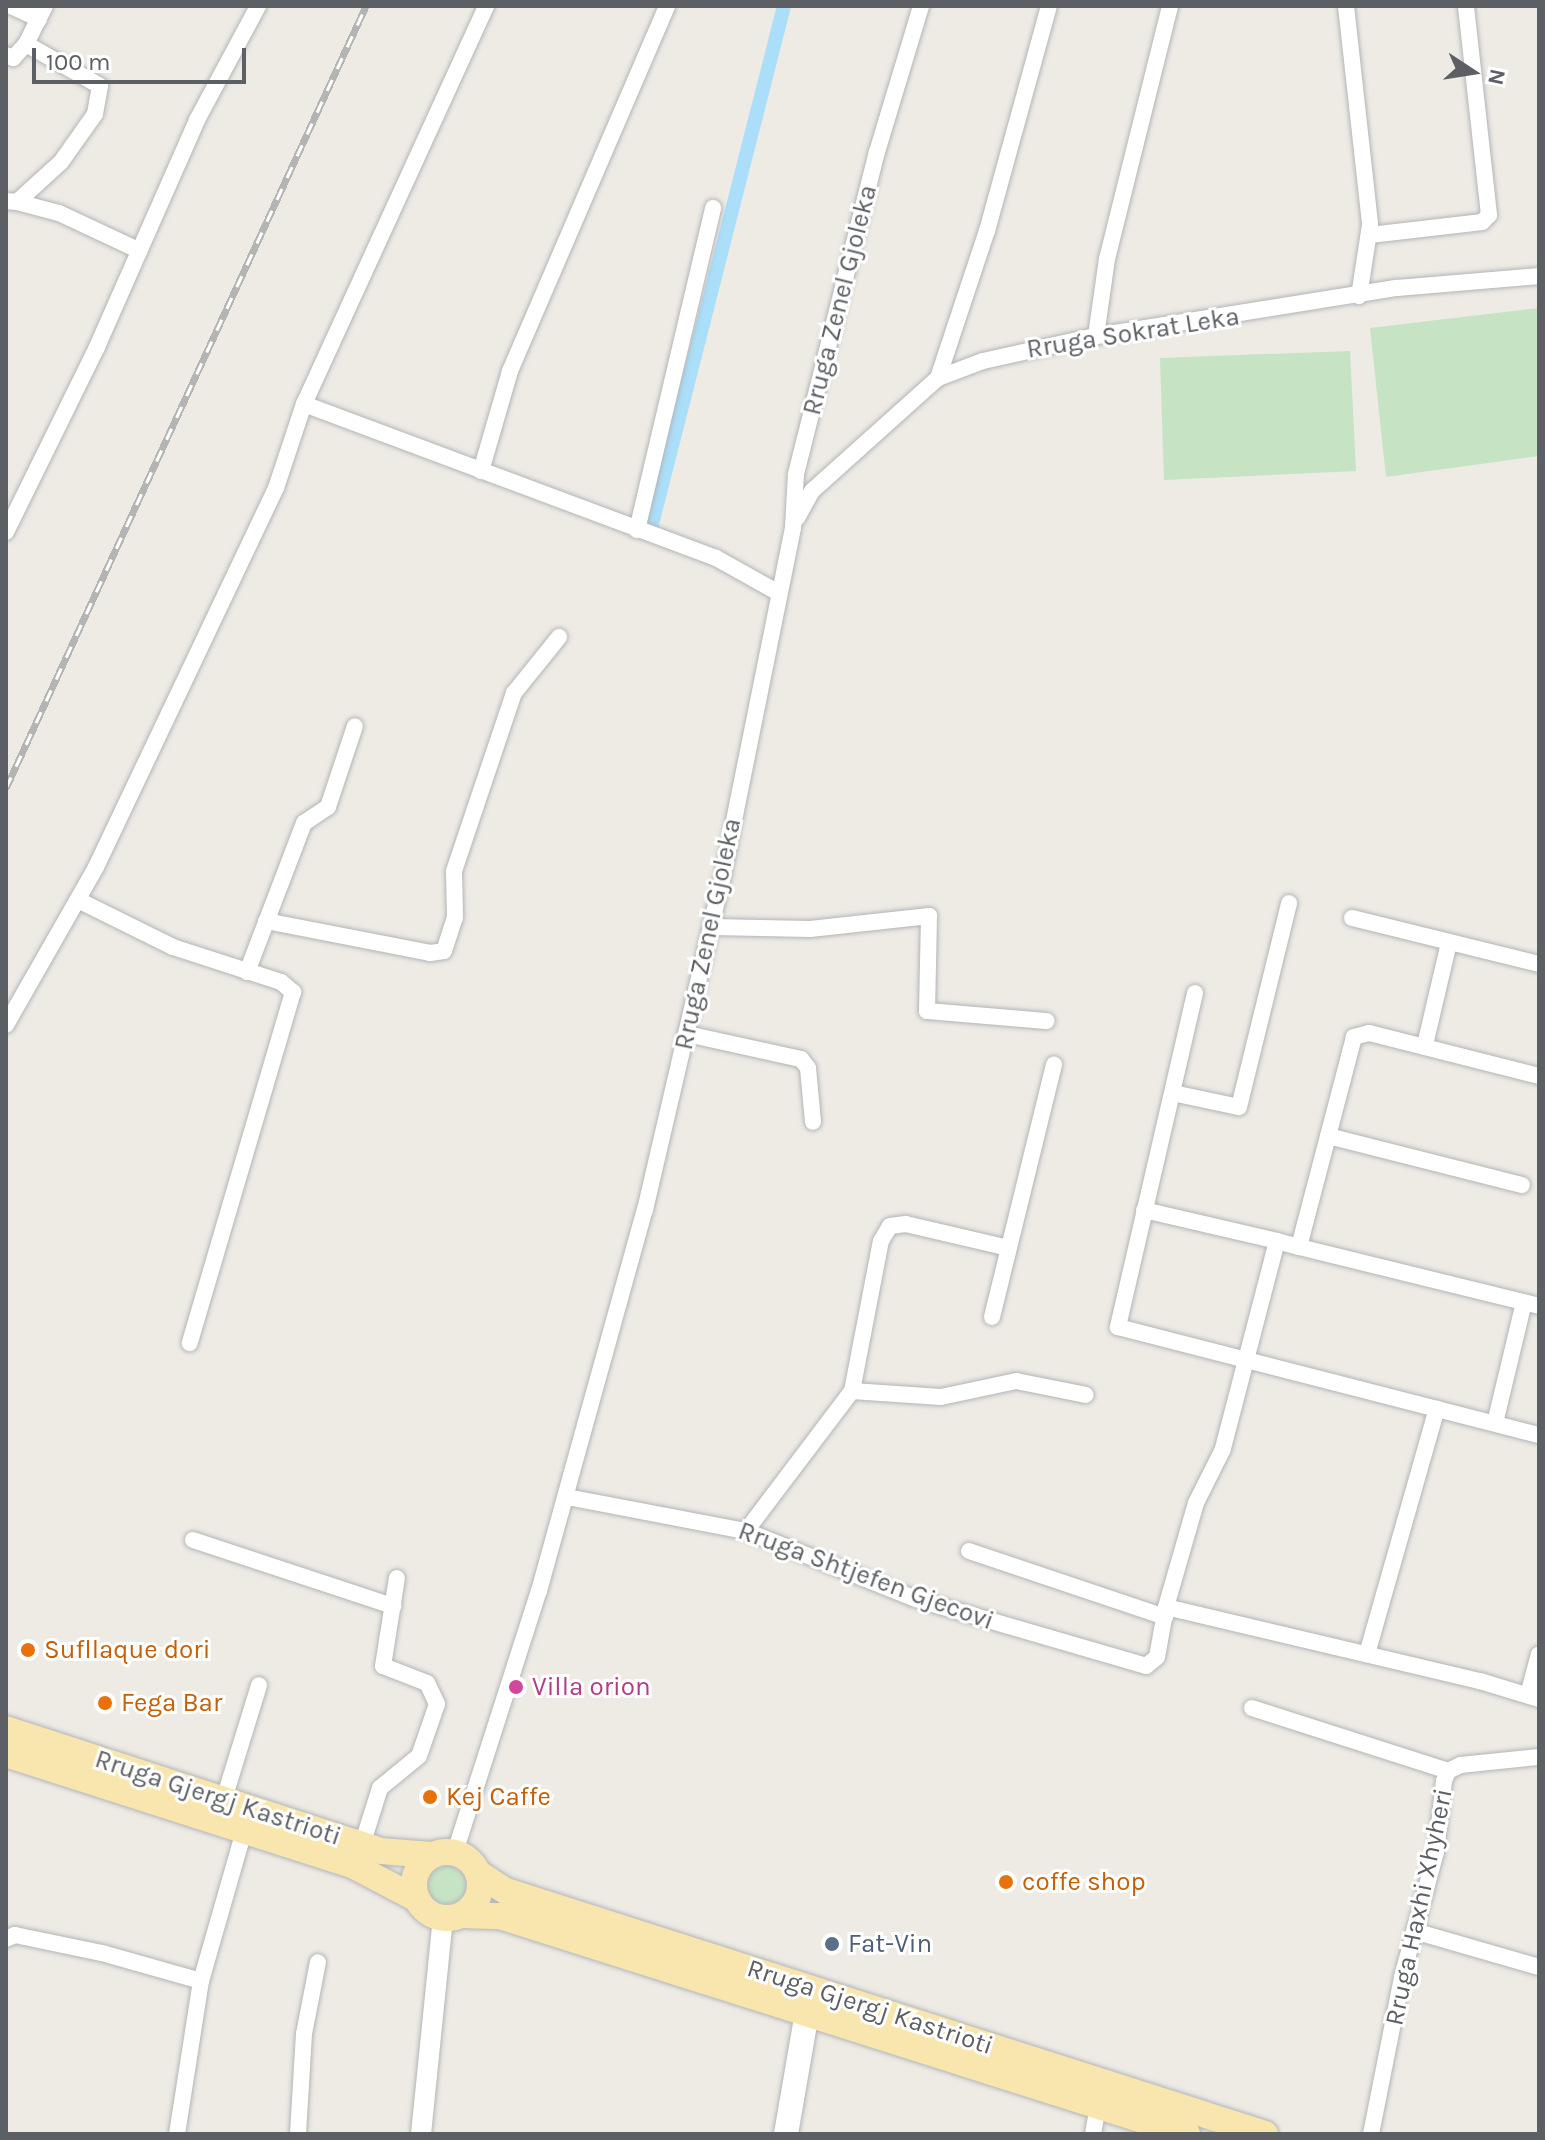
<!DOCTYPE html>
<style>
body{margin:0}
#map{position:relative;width:1545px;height:2140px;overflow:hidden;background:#eeebe5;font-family:Karla,sans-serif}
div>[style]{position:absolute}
.green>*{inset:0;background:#c6e3c3}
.round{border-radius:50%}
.canal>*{height:14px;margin:-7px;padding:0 7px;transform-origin:7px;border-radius:7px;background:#aadef9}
.roads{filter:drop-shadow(0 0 2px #b2b5b8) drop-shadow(0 0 2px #b2b5b8)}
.minor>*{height:16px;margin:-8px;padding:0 8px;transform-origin:8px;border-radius:8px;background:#fff}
.tertiary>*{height:20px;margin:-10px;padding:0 10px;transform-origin:10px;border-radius:10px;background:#fff}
.secondary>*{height:24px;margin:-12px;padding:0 12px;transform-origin:12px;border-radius:12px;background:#fff}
.primary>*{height:26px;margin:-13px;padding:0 13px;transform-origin:13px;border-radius:13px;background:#f9e6ae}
.primary>.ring{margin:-13px;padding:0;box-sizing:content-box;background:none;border:26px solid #f9e6ae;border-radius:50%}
.rail>*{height:7px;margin-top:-3.5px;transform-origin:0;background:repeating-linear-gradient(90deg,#fff 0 12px,#b3b4b4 0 24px);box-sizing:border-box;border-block:2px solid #b3b4b4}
.dots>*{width:22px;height:22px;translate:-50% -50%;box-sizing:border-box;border:4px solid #fff;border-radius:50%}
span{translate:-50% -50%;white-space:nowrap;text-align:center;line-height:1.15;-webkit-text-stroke:6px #fff;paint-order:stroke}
.street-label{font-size:26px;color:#5c6064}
.food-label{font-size:26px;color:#c56008}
.left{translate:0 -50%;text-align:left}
.hotel-label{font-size:26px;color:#b23c85}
.service-label{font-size:26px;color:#4e5e75}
.frame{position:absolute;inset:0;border:8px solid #5c6064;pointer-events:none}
.north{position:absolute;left:1433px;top:32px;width:80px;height:80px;-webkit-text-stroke:6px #fff;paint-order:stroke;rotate:102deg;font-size:22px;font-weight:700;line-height:32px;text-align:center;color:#5c6064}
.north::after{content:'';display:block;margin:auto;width:28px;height:36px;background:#5c6064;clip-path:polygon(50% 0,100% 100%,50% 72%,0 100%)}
.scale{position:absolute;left:32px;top:48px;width:214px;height:36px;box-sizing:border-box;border:4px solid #5c6064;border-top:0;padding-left:10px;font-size:24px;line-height:28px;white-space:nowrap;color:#5c6064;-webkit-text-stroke:6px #fff;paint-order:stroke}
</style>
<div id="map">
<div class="green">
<i style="clip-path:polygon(1539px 308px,1539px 456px,1386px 477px,1370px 328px)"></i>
<i style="clip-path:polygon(1350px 351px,1356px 471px,1164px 480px,1160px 358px)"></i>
<i class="round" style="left:428px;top:1866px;width:38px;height:38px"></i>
</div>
<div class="canal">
<i style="left:652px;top:524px;width:535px;rotate:-75.7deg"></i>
</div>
<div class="roads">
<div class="minor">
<i style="left:11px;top:6px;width:31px;rotate:25deg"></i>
<i style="left:1346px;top:6px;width:220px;rotate:83.7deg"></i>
<i style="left:1370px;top:225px;width:72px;rotate:98.8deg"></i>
<i style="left:6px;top:55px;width:8px;rotate:23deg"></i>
<i style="left:13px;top:58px;width:19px;rotate:-47deg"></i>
<i style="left:6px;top:201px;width:11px;rotate:5deg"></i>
<i style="left:17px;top:202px;width:59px;rotate:-42.3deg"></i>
<i style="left:61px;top:162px;width:59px;rotate:-54.7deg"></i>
<i style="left:95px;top:114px;width:28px;rotate:-80deg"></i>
<i style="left:100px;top:86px;width:85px;rotate:-150.4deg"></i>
<i style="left:26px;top:44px;width:42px;rotate:-63.4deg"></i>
<i style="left:17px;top:202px;width:43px;rotate:14.7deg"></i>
<i style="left:59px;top:213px;width:89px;rotate:25.1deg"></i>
<i style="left:1370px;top:235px;width:113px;rotate:-6.6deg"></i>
<i style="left:1482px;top:222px;width:10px;rotate:-45deg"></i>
<i style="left:1489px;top:215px;width:210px;rotate:-96.3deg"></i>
<i style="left:1096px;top:336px;width:78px;rotate:-81.9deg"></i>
<i style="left:1107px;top:259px;width:261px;rotate:-76deg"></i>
<i style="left:938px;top:378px;width:155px;rotate:-71.6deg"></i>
<i style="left:987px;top:231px;width:233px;rotate:-74.6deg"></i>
<i style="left:304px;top:404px;width:438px;rotate:-65.4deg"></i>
<i style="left:481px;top:471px;width:104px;rotate:-73.8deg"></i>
<i style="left:510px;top:371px;width:397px;rotate:-66.7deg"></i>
<i style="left:797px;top:518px;width:31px;rotate:-61deg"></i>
<i style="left:812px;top:491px;width:169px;rotate:-41.9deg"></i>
<i style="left:938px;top:378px;width:48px;rotate:-20.7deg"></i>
<i style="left:983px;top:361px;width:116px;rotate:-12.5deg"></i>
<i style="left:1096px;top:336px;width:305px;rotate:-9.1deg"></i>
<i style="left:1397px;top:288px;width:143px;rotate:-4.8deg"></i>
<i style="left:637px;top:530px;width:331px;rotate:-76.7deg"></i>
<i style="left:6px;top:532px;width:206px;rotate:-63.8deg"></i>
<i style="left:97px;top:347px;width:248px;rotate:-66.2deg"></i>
<i style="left:197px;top:120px;width:129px;rotate:-61.8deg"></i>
<i style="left:78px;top:900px;width:106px;rotate:26.3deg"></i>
<i style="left:173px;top:947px;width:114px;rotate:18deg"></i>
<i style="left:281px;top:982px;width:16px;rotate:40deg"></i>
<i style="left:293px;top:992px;width:366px;rotate:106.4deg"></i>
<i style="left:1352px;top:918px;width:193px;rotate:13.8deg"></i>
<i style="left:266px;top:921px;width:167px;rotate:11deg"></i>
<i style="left:430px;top:953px;width:14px;rotate:-8deg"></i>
<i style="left:444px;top:951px;width:35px;rotate:-72deg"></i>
<i style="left:455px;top:918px;width:47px;rotate:-91.2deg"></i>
<i style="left:454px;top:871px;width:188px;rotate:-71.4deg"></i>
<i style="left:514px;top:693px;width:72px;rotate:-51.2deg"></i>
<i style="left:712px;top:927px;width:98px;rotate:1.2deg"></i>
<i style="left:810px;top:929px;width:120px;rotate:-6.2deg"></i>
<i style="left:929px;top:916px;width:95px;rotate:91.2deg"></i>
<i style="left:927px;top:1011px;width:120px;rotate:4.8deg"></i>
<i style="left:247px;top:972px;width:160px;rotate:-69.1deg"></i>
<i style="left:304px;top:823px;width:29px;rotate:-34deg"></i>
<i style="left:328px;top:807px;width:85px;rotate:-71.6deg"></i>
<i style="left:1195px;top:993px;width:343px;rotate:103deg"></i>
<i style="left:1118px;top:1327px;width:435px;rotate:14.4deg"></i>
<i style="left:6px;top:1025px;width:182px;rotate:-60.3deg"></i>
<i style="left:96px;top:867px;width:420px;rotate:-64.6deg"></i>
<i style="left:276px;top:488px;width:89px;rotate:-71.6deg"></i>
<i style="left:304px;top:404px;width:440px;rotate:20.5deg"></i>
<i style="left:716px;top:558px;width:72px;rotate:29.1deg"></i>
<i style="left:687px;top:1034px;width:117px;rotate:12.4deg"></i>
<i style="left:801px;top:1059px;width:11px;rotate:52deg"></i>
<i style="left:808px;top:1068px;width:54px;rotate:84.7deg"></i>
<i style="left:1425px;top:1045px;width:105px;rotate:-76.8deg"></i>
<i style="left:1539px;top:1076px;width:175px;rotate:-165.8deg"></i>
<i style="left:1369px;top:1033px;width:16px;rotate:165deg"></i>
<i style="left:1354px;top:1037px;width:217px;rotate:104.7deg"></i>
<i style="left:1299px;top:1247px;width:247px;rotate:13.8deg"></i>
<i style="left:1173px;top:1093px;width:67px;rotate:12deg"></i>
<i style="left:1239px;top:1107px;width:210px;rotate:-76.2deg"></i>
<i style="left:1328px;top:1136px;width:200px;rotate:14.2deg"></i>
<i style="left:1144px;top:1210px;width:137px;rotate:13.1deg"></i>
<i style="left:1299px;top:1247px;width:23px;rotate:-165deg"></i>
<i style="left:1277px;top:1241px;width:215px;rotate:104.6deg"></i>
<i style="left:1223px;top:1449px;width:60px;rotate:116.6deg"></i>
<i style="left:1196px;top:1503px;width:108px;rotate:106.1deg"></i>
<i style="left:1166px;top:1607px;width:323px;rotate:13.3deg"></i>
<i style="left:1480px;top:1681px;width:62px;rotate:17deg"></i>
<i style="left:992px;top:1317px;width:260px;rotate:-76.2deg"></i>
<i style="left:852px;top:1391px;width:89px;rotate:3.9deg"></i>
<i style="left:941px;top:1397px;width:77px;rotate:-12deg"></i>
<i style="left:1016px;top:1381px;width:71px;rotate:11.3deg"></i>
<i style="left:1495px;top:1423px;width:124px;rotate:-76.5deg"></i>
<i style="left:567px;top:1497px;width:182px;rotate:10.8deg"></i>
<i style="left:746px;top:1531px;width:183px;rotate:21.8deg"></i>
<i style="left:916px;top:1599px;width:240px;rotate:16.2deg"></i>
<i style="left:1146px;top:1666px;width:14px;rotate:-39deg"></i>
<i style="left:1157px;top:1657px;width:51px;rotate:-79.8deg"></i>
<i style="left:746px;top:1531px;width:176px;rotate:-52.9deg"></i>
<i style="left:852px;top:1391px;width:153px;rotate:-79.1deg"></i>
<i style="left:881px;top:1241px;width:17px;rotate:-59deg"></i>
<i style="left:890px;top:1226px;width:16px;rotate:-7deg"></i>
<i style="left:906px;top:1224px;width:105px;rotate:13.2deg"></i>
<i style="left:193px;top:1540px;width:211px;rotate:18.3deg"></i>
<i style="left:969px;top:1551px;width:207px;rotate:18.6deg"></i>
<i style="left:1367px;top:1654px;width:255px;rotate:-74.1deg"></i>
<i style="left:1528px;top:1695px;width:42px;rotate:-75deg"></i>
<i style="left:1252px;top:1708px;width:206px;rotate:17.8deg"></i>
<i style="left:224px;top:1799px;width:119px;rotate:-72.9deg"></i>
<i style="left:362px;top:1845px;width:60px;rotate:-72.5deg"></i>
<i style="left:380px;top:1788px;width:50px;rotate:-39.4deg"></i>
<i style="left:419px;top:1756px;width:55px;rotate:-70.9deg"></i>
<i style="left:437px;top:1704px;width:23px;rotate:-115deg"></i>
<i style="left:427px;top:1683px;width:47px;rotate:-158.9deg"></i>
<i style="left:383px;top:1666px;width:89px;rotate:-81deg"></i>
<i style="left:455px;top:1852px;width:274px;rotate:-72.2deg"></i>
<i style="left:539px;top:1591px;width:395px;rotate:-74.5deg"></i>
<i style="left:645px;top:1210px;width:339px;rotate:-76.9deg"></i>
<i style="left:722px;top:880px;width:360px;rotate:-78.6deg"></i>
<i style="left:793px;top:527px;width:53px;rotate:-86.8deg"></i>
<i style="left:796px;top:474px;width:332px;rotate:-75.9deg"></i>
<i style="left:877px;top:152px;width:152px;rotate:-73.2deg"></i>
<i style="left:1414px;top:1931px;width:130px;rotate:16.1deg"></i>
<i style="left:6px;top:1939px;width:10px;rotate:-24deg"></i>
<i style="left:15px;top:1935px;width:89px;rotate:11.7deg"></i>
<i style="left:102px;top:1953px;width:103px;rotate:15.8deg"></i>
<i style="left:177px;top:2134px;width:155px;rotate:-81.1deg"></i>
<i style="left:201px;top:1981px;width:156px;rotate:-74deg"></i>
<i style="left:298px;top:2134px;width:100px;rotate:-86.6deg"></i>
<i style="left:304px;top:2034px;width:73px;rotate:-79deg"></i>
<i style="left:1093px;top:2134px;width:28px;rotate:-80deg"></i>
<i style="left:1371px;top:2134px;width:160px;rotate:-78.8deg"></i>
<i style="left:1402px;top:1977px;width:130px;rotate:-74.8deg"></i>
<i style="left:1436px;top:1852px;width:71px;rotate:-83.6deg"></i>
<i style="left:1444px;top:1781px;width:11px;rotate:-68deg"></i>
<i style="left:1448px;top:1771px;width:14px;rotate:-25deg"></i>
<i style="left:1461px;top:1765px;width:78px;rotate:-5.9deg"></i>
</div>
<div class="tertiary">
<i style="left:421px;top:2134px;width:217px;rotate:-84.2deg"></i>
</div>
<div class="secondary">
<i style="left:786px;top:2134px;width:124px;rotate:-80.2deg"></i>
</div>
<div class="primary">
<i style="left:6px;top:1729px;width:394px;rotate:18deg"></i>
<i style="left:381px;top:1851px;width:50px;rotate:4.6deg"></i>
<i style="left:6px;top:1754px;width:366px;rotate:17.8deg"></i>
<i style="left:354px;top:1866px;width:71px;rotate:27.6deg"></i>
<i class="ring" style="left:414px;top:1852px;width:40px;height:40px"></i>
<i style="left:478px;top:1873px;width:33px;rotate:33deg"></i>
<i style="left:506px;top:1891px;width:797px;rotate:17.75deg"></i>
<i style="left:462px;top:1915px;width:38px;rotate:2deg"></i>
<i style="left:500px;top:1916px;width:721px;rotate:17.61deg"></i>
</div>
</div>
<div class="rail">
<i style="left:6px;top:788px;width:861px;rotate:-65.28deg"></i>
</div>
<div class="dots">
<i style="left:28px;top:1650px;background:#e8710a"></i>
<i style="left:516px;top:1687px;background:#d1479c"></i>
<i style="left:105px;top:1703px;background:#e8710a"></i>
<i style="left:430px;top:1797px;background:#e8710a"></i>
<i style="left:1006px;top:1882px;background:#e8710a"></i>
<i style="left:832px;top:1944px;background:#5c6f8a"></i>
</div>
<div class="street-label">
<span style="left:840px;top:300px;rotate:-76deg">Rruga Zenel Gjoleka</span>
<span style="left:1133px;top:333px;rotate:-9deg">Rruga Sokrat Leka</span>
<span style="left:708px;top:934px;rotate:-78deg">Rruga Zenel Gjoleka</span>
<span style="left:866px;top:1576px;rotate:20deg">Rruga Shtjefen Gjecovi</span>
<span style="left:218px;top:1798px;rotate:18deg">Rruga Gjergj Kastrioti</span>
<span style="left:1419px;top:1907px;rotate:-78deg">Rruga Haxhi Xhyheri</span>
<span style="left:870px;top:2007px;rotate:18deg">Rruga Gjergj Kastrioti</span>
</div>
<div class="food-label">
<span class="left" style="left:44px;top:1650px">Sufllaque dori</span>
<span class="left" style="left:121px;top:1703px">Fega Bar</span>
<span class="left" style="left:446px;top:1797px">Kej Caffe</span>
<span class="left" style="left:1022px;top:1882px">coffe shop</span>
</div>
<div class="hotel-label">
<span class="left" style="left:532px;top:1687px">Villa orion</span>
</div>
<div class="service-label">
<span class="left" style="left:848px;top:1944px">Fat-Vin</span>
</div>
<div class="frame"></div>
<div class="north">N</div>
<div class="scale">100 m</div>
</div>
